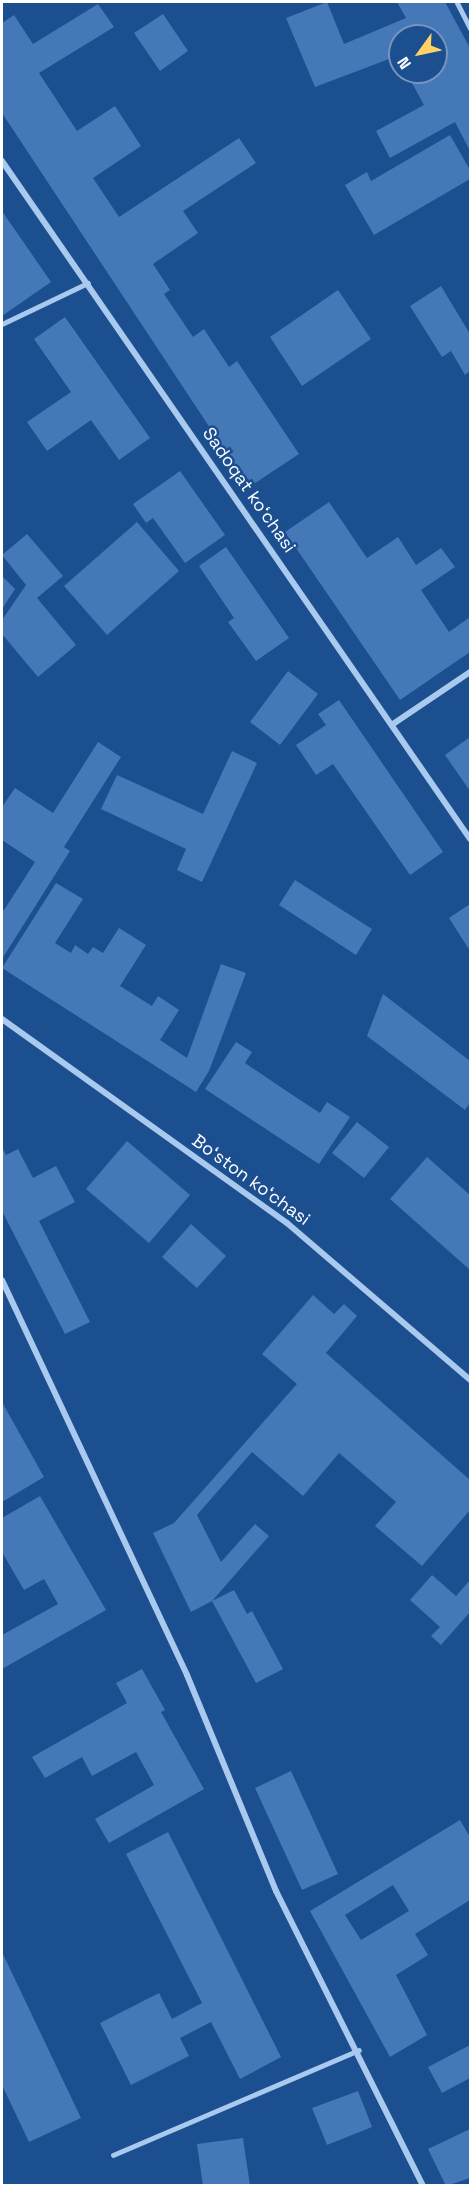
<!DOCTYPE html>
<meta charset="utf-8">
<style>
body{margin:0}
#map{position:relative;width:472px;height:2187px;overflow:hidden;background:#1b4f8f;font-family:"Space Grotesk",sans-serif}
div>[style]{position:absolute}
.building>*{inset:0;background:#4478b7}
.service>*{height:4.5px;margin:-2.25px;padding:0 2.25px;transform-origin:2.25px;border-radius:2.25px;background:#a9c9ee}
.minor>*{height:6px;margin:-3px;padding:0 3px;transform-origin:3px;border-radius:3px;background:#a9c9ee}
span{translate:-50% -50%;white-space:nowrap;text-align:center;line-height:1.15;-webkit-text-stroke:5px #1b4f8f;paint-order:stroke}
.street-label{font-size:18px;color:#fff}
.frame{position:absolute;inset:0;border:3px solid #fff;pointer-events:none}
.north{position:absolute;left:388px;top:24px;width:60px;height:60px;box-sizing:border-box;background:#1b4f8f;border:2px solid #7695bc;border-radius:50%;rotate:237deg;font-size:16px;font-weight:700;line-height:24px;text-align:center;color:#fff}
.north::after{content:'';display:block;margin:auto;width:21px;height:27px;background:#ffd166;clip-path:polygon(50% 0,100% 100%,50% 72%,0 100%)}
</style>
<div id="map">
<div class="building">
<i style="clip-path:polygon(327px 2px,344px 44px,406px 18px,397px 2px,445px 2px,470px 48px,470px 151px,455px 122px,390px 158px,376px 131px,424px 105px,406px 72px,436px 72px,436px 36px,400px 36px,400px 61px,397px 56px,315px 87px,286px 18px)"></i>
<i style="clip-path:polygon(98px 4px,114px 27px,39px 73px,77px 131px,115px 106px,141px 146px,93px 178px,119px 217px,239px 138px,256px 163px,183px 211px,198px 233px,153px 264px,170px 290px,164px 294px,193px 337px,204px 329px,229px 367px,237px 361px,299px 454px,249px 487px,2px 113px,2px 23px,14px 15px,33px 44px)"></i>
<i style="clip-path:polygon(163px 14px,188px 51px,160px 71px,134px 33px)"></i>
<i style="clip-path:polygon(450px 135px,470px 170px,470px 179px,374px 235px,345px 185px,367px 172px,371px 181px)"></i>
<i style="clip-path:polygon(2px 211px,51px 282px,2px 316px)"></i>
<i style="clip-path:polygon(441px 286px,470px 334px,470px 371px,465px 375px,451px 351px,442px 357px,410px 306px)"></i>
<i style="clip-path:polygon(338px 290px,371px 339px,302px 386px,270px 337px)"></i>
<i style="clip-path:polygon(65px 317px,150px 438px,119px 460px,91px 420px,47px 451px,27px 422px,71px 392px,34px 339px)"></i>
<i style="clip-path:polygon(180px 471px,225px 535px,185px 563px,153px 518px,146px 523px,133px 504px)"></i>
<i style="clip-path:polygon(329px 502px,367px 558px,398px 537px,416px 565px,441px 548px,455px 567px,421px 590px,449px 632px,470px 617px,470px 652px,400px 700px,285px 532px)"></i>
<i style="clip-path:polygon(137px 522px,179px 571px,107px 635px,64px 586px)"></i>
<i style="clip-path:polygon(27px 534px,63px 576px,37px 598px,76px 645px,38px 677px,2px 634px,2px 620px,26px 585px,2px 555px)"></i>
<i style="clip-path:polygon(226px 547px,289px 638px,256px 661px,228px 622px,234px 618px,199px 566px)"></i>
<i style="clip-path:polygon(2px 576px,15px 589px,2px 609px)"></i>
<i style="clip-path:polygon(288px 671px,318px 694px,280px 745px,250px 722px)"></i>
<i style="clip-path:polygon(339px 700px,443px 852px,410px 875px,333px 764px,316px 775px,296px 745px,326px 725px,318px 714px)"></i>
<i style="clip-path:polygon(470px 737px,470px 791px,445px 755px)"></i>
<i style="clip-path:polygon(98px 742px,121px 757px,64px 847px,70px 851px,2px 959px,2px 908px,4px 910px,35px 862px,2px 840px,2px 807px,15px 788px,53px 813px)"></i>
<i style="clip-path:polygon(232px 751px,257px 763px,202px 882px,177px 870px,186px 849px,101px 809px,117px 775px,203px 814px)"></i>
<i style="clip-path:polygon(295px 880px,372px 929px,356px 955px,279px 905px)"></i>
<i style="clip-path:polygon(56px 883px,83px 899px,55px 943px,71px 953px,75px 945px,88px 954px,93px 947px,103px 953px,119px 928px,146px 945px,120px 986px,152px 1006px,158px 996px,179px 1010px,160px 1040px,187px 1058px,221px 964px,246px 973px,209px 1071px,196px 1092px,2px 968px)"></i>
<i style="clip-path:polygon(470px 904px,470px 951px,449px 918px)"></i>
<i style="clip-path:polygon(383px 994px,470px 1061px,470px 1103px,465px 1110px,367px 1036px)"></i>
<i style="clip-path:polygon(236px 1042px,252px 1052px,245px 1063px,291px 1094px,320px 1113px,327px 1102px,350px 1117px,319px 1164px,205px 1089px)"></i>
<i style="clip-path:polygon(357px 1122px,389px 1147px,364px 1178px,332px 1153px)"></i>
<i style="clip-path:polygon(127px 1141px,190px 1195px,149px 1243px,86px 1189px)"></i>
<i style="clip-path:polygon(2px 1147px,6px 1155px,18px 1149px,33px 1178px,56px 1166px,75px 1202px,39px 1221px,90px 1322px,65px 1334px,2px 1211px)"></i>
<i style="clip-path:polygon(427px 1157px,470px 1195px,470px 1270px,390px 1199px)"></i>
<i style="clip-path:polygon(191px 1224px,226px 1256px,197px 1288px,162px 1257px)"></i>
<i style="clip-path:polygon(313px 1295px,334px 1314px,344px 1304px,357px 1316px,326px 1353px,470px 1480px,470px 1510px,422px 1566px,375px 1526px,396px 1502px,339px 1453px,303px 1496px,252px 1452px,197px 1515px,221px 1562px,255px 1524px,269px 1536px,212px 1601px,234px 1590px,247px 1614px,252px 1611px,283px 1669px,256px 1683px,212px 1601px,191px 1612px,153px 1533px,174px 1523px,297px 1384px,262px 1354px)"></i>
<i style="clip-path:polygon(2px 1402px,44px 1477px,2px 1502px)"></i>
<i style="clip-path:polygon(40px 1496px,106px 1610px,2px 1669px,2px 1635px,58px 1604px,44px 1579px,24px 1590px,2px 1552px,2px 1518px)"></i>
<i style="clip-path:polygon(432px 1575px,456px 1596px,470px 1580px,470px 1612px,441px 1645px,431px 1636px,440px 1627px,410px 1600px)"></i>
<i style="clip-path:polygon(142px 1669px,165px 1710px,161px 1712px,204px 1789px,109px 1843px,95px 1819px,154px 1785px,136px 1752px,92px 1776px,82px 1757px,45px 1778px,32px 1757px,127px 1703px,116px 1683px)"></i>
<i style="clip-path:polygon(291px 1771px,338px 1874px,302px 1890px,255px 1788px)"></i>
<i style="clip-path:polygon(evenodd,460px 1820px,470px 1837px,470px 1900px,415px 1934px,428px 1955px,396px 1975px,427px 2035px,390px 2057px,310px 1911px,460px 1820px,393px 1885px,409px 1911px,361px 1940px,345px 1915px,393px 1885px)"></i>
<i style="clip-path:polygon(168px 1832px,281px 2057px,240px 2079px,211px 2022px,180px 2038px,189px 2056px,131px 2085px,100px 2023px,159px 1993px,172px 2019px,202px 2003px,126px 1854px)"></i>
<i style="clip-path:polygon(2px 1952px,81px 2118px,29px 2142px,2px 2085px)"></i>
<i style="clip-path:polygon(470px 2045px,470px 2078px,442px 2093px,428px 2067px)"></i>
<i style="clip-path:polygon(358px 2091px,372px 2127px,327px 2145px,312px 2108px)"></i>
<i style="clip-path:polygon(470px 2129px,470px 2178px,446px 2186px,428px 2149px)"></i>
<i style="clip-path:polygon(243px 2138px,250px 2186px,203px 2186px,197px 2144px)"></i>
</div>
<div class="service">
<i style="left:457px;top:2px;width:29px;rotate:63deg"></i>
<i style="left:2px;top:324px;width:95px;rotate:-25.5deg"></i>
<i style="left:113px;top:2155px;width:267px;rotate:-23.1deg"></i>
</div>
<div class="minor">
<i style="left:2px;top:161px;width:824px;rotate:55.38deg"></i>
<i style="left:393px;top:724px;width:93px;rotate:-34deg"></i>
<i style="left:2px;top:1019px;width:350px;rotate:35.6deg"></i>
<i style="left:287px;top:1223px;width:241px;rotate:40.6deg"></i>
<i style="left:2px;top:1280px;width:436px;rotate:64.9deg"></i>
<i style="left:187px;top:1675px;width:234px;rotate:67.6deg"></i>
<i style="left:276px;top:1891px;width:330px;rotate:63.5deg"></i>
</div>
<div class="street-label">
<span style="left:249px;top:490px;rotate:55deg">Sadoqat koʻchasi</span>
<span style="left:251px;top:1180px;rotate:36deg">Boʻston koʻchasi</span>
</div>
<div class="frame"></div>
<div class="north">N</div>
</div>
